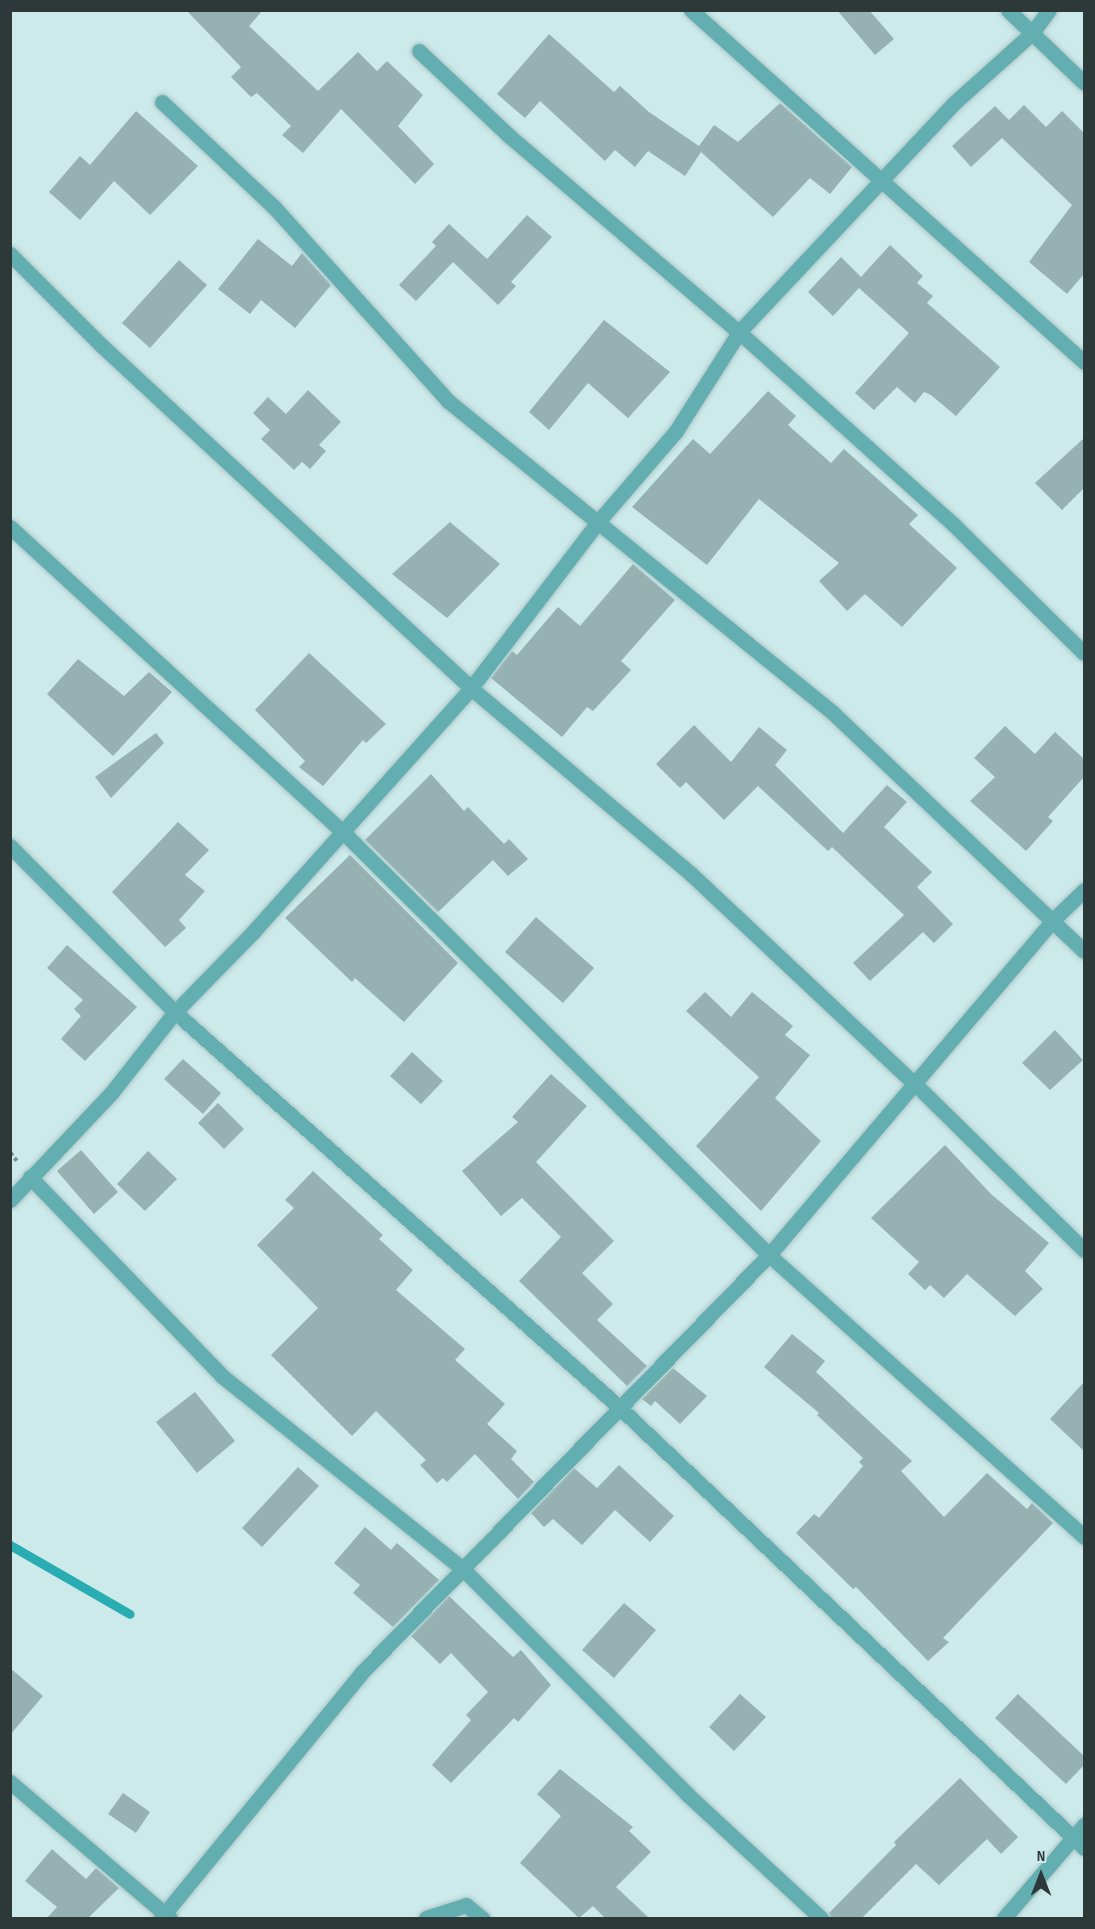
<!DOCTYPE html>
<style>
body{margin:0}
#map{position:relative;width:1095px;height:1929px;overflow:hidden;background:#cdeaeb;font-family:"Sofia Sans Condensed",sans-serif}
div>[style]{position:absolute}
.stream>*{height:9px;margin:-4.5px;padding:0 4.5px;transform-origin:4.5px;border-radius:4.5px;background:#29adb2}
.building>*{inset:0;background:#95b1b1}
.path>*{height:4px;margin-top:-2px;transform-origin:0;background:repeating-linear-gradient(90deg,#7d9191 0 4.5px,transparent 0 7.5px)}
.roads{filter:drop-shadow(0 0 2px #adc6c7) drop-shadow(0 0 2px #adc6c7)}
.minor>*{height:15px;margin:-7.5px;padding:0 7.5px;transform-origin:7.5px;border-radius:7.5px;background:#62aeb1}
span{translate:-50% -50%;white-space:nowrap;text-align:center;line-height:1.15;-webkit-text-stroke:5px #cdeaeb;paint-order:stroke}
.frame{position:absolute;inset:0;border:12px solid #2d3838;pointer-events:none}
.north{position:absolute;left:1011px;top:1845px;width:60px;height:60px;-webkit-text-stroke:4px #cdeaeb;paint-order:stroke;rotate:0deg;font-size:16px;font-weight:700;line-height:24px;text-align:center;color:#2d3838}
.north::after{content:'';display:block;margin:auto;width:21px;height:27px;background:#2d3838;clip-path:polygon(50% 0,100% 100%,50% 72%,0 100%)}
</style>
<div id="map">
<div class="stream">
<i style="left:10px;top:1545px;width:138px;rotate:29.9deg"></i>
</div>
<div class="building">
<i style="clip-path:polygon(186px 10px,263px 10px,249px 26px,318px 91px,358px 52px,377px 71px,387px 61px,423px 95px,398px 126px,434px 164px,415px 184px,341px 109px,303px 153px,282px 135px,291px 126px,257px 93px,251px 97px,231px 77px,241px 67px)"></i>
<i style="clip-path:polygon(837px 10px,869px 10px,894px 39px,875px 55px)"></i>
<i style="clip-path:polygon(549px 34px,614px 92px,620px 86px,649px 112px,699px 146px,714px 125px,738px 142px,780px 103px,852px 167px,830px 194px,810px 178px,773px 217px,701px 152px,685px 176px,648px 151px,635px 167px,615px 150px,605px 161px,540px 101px,525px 118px,497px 94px)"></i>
<i style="clip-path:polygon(1024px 105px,1046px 127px,1062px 111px,1084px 133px,1084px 274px,1067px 294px,1029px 262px,1072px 205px,1002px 138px,971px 167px,952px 146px,995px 106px,1009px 120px)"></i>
<i style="clip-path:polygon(136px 111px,198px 166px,150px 215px,114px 181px,80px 220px,49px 192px,80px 156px,90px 165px)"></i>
<i style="clip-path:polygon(527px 215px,552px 237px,511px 282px,516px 286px,498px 305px,453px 262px,416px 301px,399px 285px,436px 246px,432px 242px,449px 224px,487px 259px)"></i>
<i style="clip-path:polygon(258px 239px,292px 266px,302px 253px,331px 285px,295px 328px,261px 300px,250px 314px,218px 289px)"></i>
<i style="clip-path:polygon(890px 245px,923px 276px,917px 283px,933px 296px,927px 303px,1000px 367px,956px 416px,931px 395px,924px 392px,915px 403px,897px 387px,874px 410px,855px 393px,909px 333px,859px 288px,833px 316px,808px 292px,841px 257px,861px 277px)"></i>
<i style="clip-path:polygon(179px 260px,207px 285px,150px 348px,122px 323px)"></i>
<i style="clip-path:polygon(604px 320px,670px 372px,628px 418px,588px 383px,549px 430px,529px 412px)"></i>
<i style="clip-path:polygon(308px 390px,341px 422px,319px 445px,326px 451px,310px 469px,302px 462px,294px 470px,261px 439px,270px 430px,253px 413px,268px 397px,286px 414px)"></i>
<i style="clip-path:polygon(768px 391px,796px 416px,788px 425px,831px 463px,844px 449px,918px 515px,909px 524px,957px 568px,902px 627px,865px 594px,847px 611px,819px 581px,839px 563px,759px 499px,707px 565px,632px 507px,693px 439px,710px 454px)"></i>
<i style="clip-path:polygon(1084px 438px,1084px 488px,1062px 510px,1035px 483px)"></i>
<i style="clip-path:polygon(450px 522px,500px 564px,447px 618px,392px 574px)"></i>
<i style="clip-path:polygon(633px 564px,675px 600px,621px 661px,631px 670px,593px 711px,587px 707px,562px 737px,491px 678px,512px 651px,517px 655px,558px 607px,580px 626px)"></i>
<i style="clip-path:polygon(309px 653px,386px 724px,366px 743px,363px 740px,323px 786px,299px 767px,305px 761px,255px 710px)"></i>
<i style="clip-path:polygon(78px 659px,124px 696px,149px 672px,172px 692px,113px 756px,47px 694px)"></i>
<i style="clip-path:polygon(694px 725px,731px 762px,759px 727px,787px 750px,775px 765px,843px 833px,887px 785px,907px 802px,884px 827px,932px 872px,917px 887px,953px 924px,934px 943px,923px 932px,870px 981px,853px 963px,904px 915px,832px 847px,828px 851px,758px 786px,724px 820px,686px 782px,680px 788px,656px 764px)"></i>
<i style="clip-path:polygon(1005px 726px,1035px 754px,1055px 732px,1084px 759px,1084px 777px,1048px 817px,1053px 821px,1026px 851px,970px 801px,995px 777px,974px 758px)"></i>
<i style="clip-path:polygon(156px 733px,164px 743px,111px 798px,95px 777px)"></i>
<i style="clip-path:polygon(431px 774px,464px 811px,468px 807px,504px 844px,509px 839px,528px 859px,508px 876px,493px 860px,438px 912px,365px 840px)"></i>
<i style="clip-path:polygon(178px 822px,209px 850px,185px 875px,205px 891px,179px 920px,186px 928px,165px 947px,112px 892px)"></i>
<i style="clip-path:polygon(350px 855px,458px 963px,404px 1022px,355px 978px,352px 982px,285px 918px)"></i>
<i style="clip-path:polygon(536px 917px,594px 968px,563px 1003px,505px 952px)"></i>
<i style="clip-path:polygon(67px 945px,137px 1007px,85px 1061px,61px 1039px,81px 1016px,74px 1009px,83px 1000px,47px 968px)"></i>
<i style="clip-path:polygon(705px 992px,731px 1017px,752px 992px,793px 1026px,785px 1035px,810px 1055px,775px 1098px,821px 1141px,761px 1211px,696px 1146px,759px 1077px,686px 1011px)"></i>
<i style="clip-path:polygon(1055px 1030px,1083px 1060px,1050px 1090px,1022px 1063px)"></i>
<i style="clip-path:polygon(412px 1052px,443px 1081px,421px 1104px,390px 1076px)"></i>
<i style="clip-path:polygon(183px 1059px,221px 1093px,203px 1114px,164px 1079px)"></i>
<i style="clip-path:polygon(551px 1074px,587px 1106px,536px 1162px,614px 1241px,582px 1273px,613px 1304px,597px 1320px,647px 1366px,627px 1386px,519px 1281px,561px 1237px,522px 1198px,501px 1216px,462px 1171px,518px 1122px,512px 1117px)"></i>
<i style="clip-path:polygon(218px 1103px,244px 1129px,224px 1149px,198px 1123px)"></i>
<i style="clip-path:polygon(945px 1145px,991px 1194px,1049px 1243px,1025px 1271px,1043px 1289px,1015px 1316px,967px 1274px,944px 1298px,930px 1285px,925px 1290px,908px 1274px,919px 1262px,871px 1218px)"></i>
<i style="clip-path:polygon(81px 1150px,118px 1192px,94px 1214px,57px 1171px)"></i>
<i style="clip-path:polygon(148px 1151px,177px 1179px,145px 1211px,117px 1184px)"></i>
<i style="clip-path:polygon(313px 1171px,383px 1235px,379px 1239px,413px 1270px,396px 1290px,465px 1349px,455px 1360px,505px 1404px,487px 1424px,517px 1451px,511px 1459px,534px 1482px,518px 1499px,475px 1454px,447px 1482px,443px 1478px,437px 1483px,420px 1465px,426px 1460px,376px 1411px,352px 1436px,271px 1355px,318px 1308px,257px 1245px,294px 1208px,285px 1200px)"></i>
<i style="clip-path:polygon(792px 1334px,825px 1361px,816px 1372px,912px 1461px,901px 1471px,944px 1517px,987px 1473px,1027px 1509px,1032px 1503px,1053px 1523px,943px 1638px,949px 1642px,928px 1661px,856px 1587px,853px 1589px,796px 1533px,814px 1514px,819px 1518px,863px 1466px,859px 1462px,863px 1458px,817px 1415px,819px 1413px,764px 1367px)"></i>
<i style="clip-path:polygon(673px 1368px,707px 1396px,680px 1424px,655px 1401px,651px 1406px,642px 1399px)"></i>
<i style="clip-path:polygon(1084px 1382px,1084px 1451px,1050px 1419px)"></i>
<i style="clip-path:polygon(195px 1392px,235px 1441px,197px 1473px,156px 1422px)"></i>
<i style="clip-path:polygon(619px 1465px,674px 1516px,650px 1542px,615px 1510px,582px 1545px,553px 1519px,544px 1527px,531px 1513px,574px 1468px,597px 1488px)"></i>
<i style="clip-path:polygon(298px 1467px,319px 1486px,262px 1547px,242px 1528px)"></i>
<i style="clip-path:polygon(365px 1527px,391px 1550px,397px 1543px,439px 1580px,393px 1627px,353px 1593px,360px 1585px,334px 1563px)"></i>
<i style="clip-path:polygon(449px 1596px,513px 1657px,521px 1650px,551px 1685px,518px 1722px,514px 1718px,451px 1783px,432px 1765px,471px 1720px,466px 1715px,488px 1692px,451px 1653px,440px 1664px,411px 1636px)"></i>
<i style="clip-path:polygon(624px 1603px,656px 1630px,614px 1678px,582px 1650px)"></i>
<i style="clip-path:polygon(10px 1668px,43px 1696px,10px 1735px)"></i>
<i style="clip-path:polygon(740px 1694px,766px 1717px,734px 1751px,709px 1727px)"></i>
<i style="clip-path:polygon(1018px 1694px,1084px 1756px,1084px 1765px,1066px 1784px,995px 1718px)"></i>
<i style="clip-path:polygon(560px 1769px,633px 1827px,629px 1831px,651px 1852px,616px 1887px,649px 1918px,605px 1918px,593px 1906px,579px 1918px,520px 1863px,561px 1816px,537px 1794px)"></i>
<i style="clip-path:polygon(960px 1778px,1018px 1837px,1001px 1854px,987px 1839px,939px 1885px,916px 1864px,862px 1918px,831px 1918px,829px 1913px,896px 1845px,894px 1842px)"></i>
<i style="clip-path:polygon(123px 1793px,150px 1812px,136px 1833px,108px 1814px)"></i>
<i style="clip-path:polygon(52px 1849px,86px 1879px,96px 1868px,119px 1888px,88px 1918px,47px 1918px,57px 1907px,25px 1881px)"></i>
</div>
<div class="path">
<i style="left:10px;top:1152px;width:11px;rotate:52deg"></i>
</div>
<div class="roads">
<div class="minor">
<i style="left:691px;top:10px;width:528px;rotate:41.85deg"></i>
<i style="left:1008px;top:10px;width:105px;rotate:43.8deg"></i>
<i style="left:419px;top:51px;width:122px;rotate:43.3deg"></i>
<i style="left:508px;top:135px;width:304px;rotate:40.5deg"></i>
<i style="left:739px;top:332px;width:289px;rotate:41.9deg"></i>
<i style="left:954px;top:525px;width:182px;rotate:44.6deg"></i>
<i style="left:162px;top:102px;width:154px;rotate:43.2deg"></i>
<i style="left:274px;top:207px;width:261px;rotate:48.1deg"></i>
<i style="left:448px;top:401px;width:494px;rotate:39deg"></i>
<i style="left:832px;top:712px;width:347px;rotate:43.5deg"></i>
<i style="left:10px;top:254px;width:129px;rotate:45deg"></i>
<i style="left:101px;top:345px;width:505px;rotate:42.83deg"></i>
<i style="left:471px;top:688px;width:288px;rotate:40.2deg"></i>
<i style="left:691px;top:874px;width:307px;rotate:43.2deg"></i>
<i style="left:915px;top:1084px;width:237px;rotate:44.5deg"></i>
<i style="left:10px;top:527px;width:450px;rotate:42.5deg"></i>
<i style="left:342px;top:831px;width:602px;rotate:44.8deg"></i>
<i style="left:769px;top:1255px;width:423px;rotate:41.8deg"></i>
<i style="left:10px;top:846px;width:234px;rotate:45.2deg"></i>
<i style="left:175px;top:1012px;width:594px;rotate:41.66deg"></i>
<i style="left:619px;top:1407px;width:641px;rotate:43.48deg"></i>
<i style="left:30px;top:1177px;width:277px;rotate:46deg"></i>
<i style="left:222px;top:1376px;width:309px;rotate:38.7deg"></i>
<i style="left:463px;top:1569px;width:317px;rotate:45.1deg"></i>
<i style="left:687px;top:1794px;width:183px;rotate:42.8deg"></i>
<i style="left:10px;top:1200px;width:149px;rotate:-46.6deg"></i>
<i style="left:112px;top:1092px;width:102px;rotate:-51.8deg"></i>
<i style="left:175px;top:1012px;width:112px;rotate:-45.7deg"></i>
<i style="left:253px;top:932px;width:327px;rotate:-48.2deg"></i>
<i style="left:471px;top:688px;width:208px;rotate:-52.6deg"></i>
<i style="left:597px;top:523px;width:121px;rotate:-49.3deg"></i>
<i style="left:676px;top:431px;width:117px;rotate:-57.5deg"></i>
<i style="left:739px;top:332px;width:314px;rotate:-46.8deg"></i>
<i style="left:954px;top:103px;width:105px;rotate:-41.9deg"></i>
<i style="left:1032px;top:33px;width:29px;rotate:-54deg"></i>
<i style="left:10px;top:1782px;width:210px;rotate:40.4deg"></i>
<i style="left:161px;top:1918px;width:318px;rotate:-50.7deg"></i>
<i style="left:362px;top:1672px;width:583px;rotate:-45.7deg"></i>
<i style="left:769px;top:1255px;width:436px;rotate:-49.7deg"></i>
<i style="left:1051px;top:922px;width:46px;rotate:-44.1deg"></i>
<i style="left:426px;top:1918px;width:42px;rotate:-18deg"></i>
<i style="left:466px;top:1905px;width:21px;rotate:39deg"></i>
<i style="left:1004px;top:1918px;width:123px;rotate:-49.3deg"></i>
</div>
</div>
<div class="frame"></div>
<div class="north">N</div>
</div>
